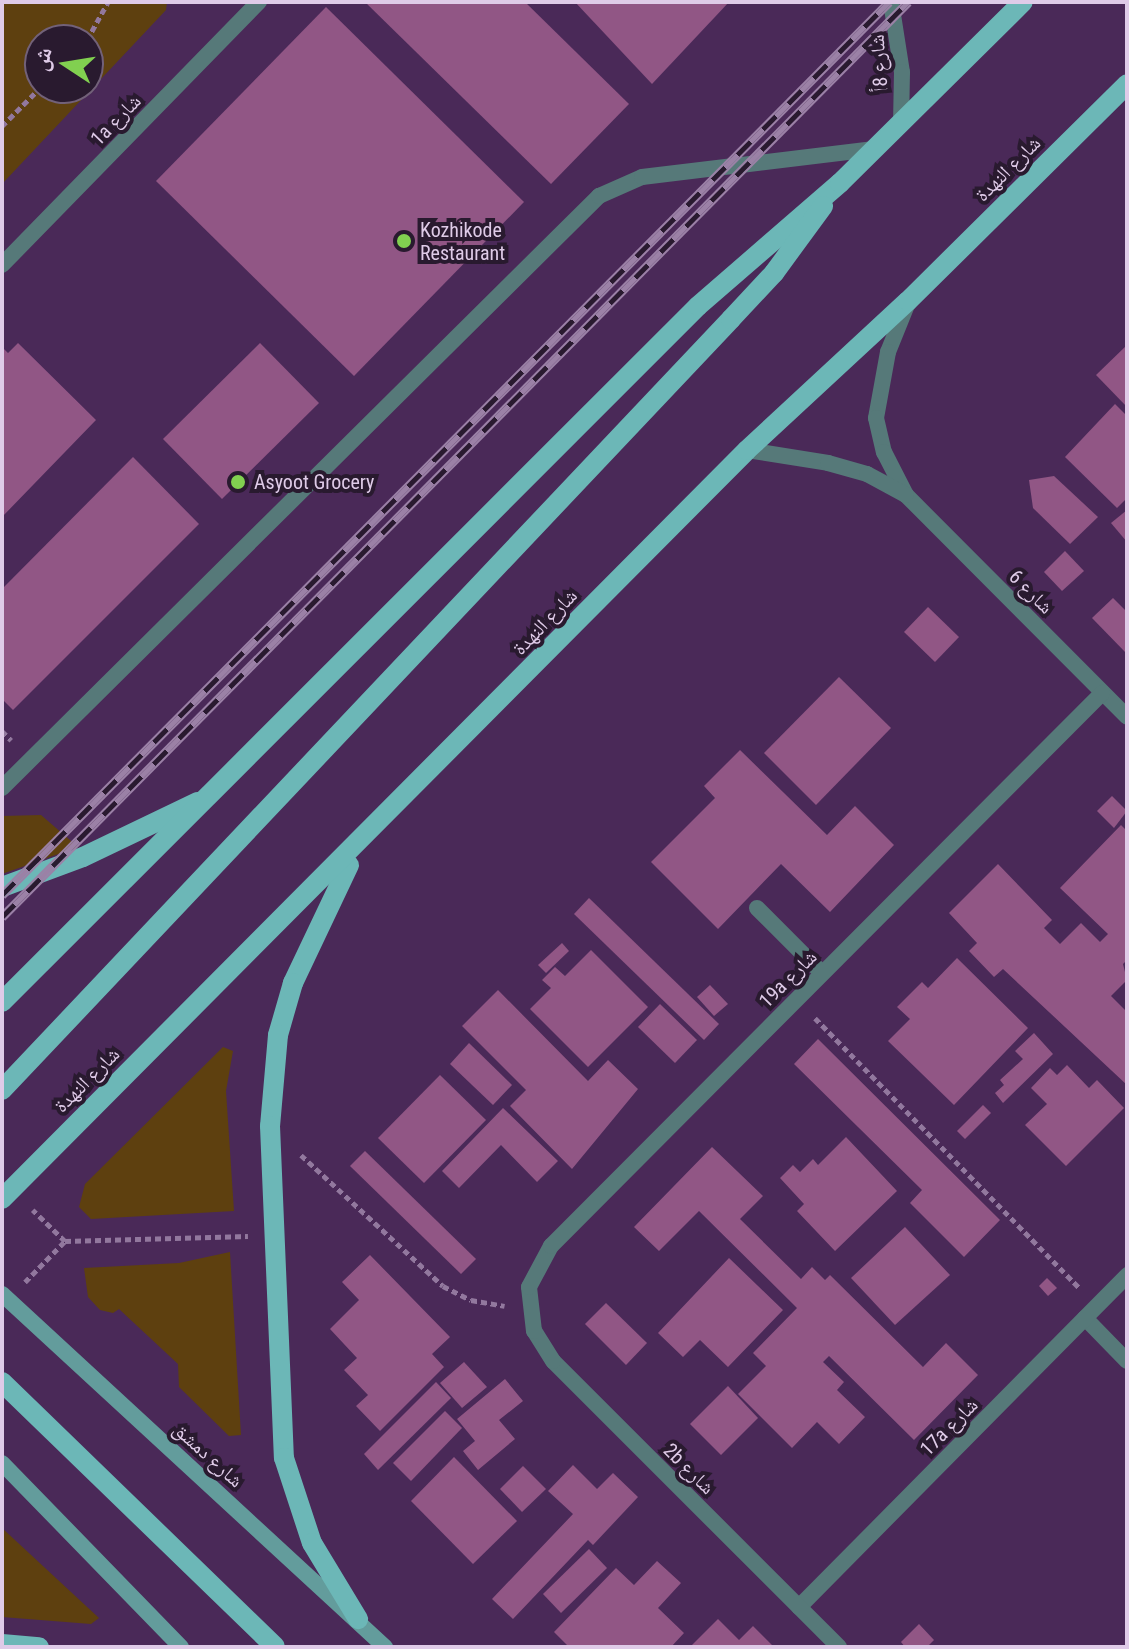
<!DOCTYPE html>
<meta charset="utf-8">
<style>
body{margin:0}
#map{position:relative;width:1129px;height:1649px;overflow:hidden;background:#4a2958;font-family:"Roboto Condensed","Noto Naskh Arabic",sans-serif}
div>[style]{position:absolute}
.green>*{inset:0;background:#5e400f}
.building>*{inset:0;background:#915685}
.path>*{height:5px;margin-top:-2.5px;transform-origin:0;background:repeating-linear-gradient(90deg,#92789e 0 6px,transparent 0 10px)}
.service>*{height:16px;margin:-8px;padding:0 8px;transform-origin:8px;border-radius:8px;background:#567979}
.minor>*{height:16px;margin:-8px;padding:0 8px;transform-origin:8px;border-radius:8px;background:#567979}
.secondary>*{height:16px;margin:-8px;padding:0 8px;transform-origin:8px;border-radius:8px;background:#639c9c}
.primary>*{height:20px;margin:-10px;padding:0 10px;transform-origin:10px;border-radius:10px;background:#6cb7b7}
.rail>*{height:9px;margin-top:-4.5px;transform-origin:0;background:repeating-linear-gradient(90deg,#291a2f 0 18px,#9b81a6 0 36px);box-sizing:border-box;border-block:2px solid #9b81a6}
.dots>*{width:22px;height:22px;translate:-50% -50%;box-sizing:border-box;border:4px solid #291a2f;border-radius:50%}
span{translate:-50% -50%;white-space:nowrap;text-align:center;line-height:1.15;-webkit-text-stroke:8px #291a2f;paint-order:stroke}
.street-label{font-size:20px;color:#dfcbe8}
.poi-label{font-size:20px;color:#dfcbe8}
.left{translate:0 -50%;text-align:left}
.frame{position:absolute;inset:0;border:4px solid #dfcbe8;pointer-events:none}
.north{position:absolute;left:24px;top:24px;width:80px;height:80px;box-sizing:border-box;background:#291a2f;border:2px solid #726179;border-radius:50%;rotate:282deg;font-size:22px;font-weight:700;line-height:32px;text-align:center;color:#dfcbe8}
.north::after{content:'';display:block;margin:auto;width:28px;height:36px;background:#81d050;clip-path:polygon(50% 0,100% 100%,50% 72%,0 100%)}
</style>
<div id="map">
<div class="green">
<i style="clip-path:polygon(evenodd,2px 2px,167px 2px,166px 10px,2px 184px,2px 2px,40px 40px,88px 40px,88px 88px,40px 88px,40px 40px)"></i>
<i style="clip-path:polygon(41px 815px,78px 847px,2px 874px,2px 816px)"></i>
<i style="clip-path:polygon(223px 1047px,233px 1051px,226px 1091px,234px 1211px,91px 1219px,79px 1207px,85px 1184px)"></i>
<i style="clip-path:polygon(230px 1252px,241px 1435px,229px 1436px,179px 1387px,178px 1364px,119px 1309px,113px 1313px,100px 1310px,88px 1297px,84px 1268px,179px 1263px)"></i>
<i style="clip-path:polygon(2px 1528px,99px 1618px,91px 1624px,2px 1617px)"></i>
</div>
<div class="building">
<i style="clip-path:polygon(365px 2px,525px 2px,629px 104px,551px 184px)"></i>
<i style="clip-path:polygon(575px 2px,729px 2px,652px 84px)"></i>
<i style="clip-path:polygon(326px 7px,524px 202px,354px 376px,156px 181px)"></i>
<i style="clip-path:polygon(18px 343px,96px 420px,2px 517px,2px 347px,8px 353px)"></i>
<i style="clip-path:polygon(260px 343px,319px 403px,222px 499px,163px 439px)"></i>
<i style="clip-path:polygon(1127px 345px,1127px 407px,1096px 375px)"></i>
<i style="clip-path:polygon(1115px 404px,1127px 416px,1127px 498px,1117px 508px,1065px 457px)"></i>
<i style="clip-path:polygon(133px 457px,199px 524px,13px 710px,2px 699px,2px 589px)"></i>
<i style="clip-path:polygon(1054px 476px,1098px 517px,1070px 544px,1033px 508px,1029px 480px)"></i>
<i style="clip-path:polygon(1127px 510px,1127px 542px,1111px 523px)"></i>
<i style="clip-path:polygon(1065px 551px,1084px 571px,1062px 591px,1044px 572px)"></i>
<i style="clip-path:polygon(1113px 598px,1127px 612px,1127px 654px,1092px 618px)"></i>
<i style="clip-path:polygon(928px 607px,959px 637px,935px 662px,904px 632px)"></i>
<i style="clip-path:polygon(839px 677px,891px 728px,816px 805px,764px 753px)"></i>
<i style="clip-path:polygon(740px 750px,827px 835px,855px 806px,894px 845px,830px 912px,781px 864px,718px 929px,651px 862px,715px 798px,704px 786px)"></i>
<i style="clip-path:polygon(1112px 796px,1127px 811px,1114px 828px,1097px 811px)"></i>
<i style="clip-path:polygon(1121px 825px,1127px 831px,1127px 960px,1123px 964px,1127px 980px,1111px 996px,1127px 1012px,1127px 1085px,1003px 969px,994px 977px,969px 951px,977px 943px,949px 913px,998px 864px,1052px 920px,1044px 928px,1060px 944px,1081px 923px,1100px 942px,1108px 934px,1060px 888px)"></i>
<i style="clip-path:polygon(589px 898px,719px 1024px,704px 1040px,574px 914px)"></i>
<i style="clip-path:polygon(562px 943px,569px 951px,546px 973px,538px 965px)"></i>
<i style="clip-path:polygon(591px 950px,648px 1007px,588px 1067px,530px 1009px,551px 988px,542px 980px,555px 967px,565px 976px)"></i>
<i style="clip-path:polygon(957px 958px,1028px 1028px,954px 1105px,888px 1041px,910px 1019px,897px 1007px,922px 982px,928px 988px)"></i>
<i style="clip-path:polygon(710px 985px,728px 1004px,714px 1016px,697px 997px)"></i>
<i style="clip-path:polygon(498px 990px,588px 1081px,608px 1060px,638px 1089px,572px 1169px,510px 1106px,526px 1090px,462px 1026px)"></i>
<i style="clip-path:polygon(660px 1004px,697px 1040px,675px 1063px,638px 1027px)"></i>
<i style="clip-path:polygon(1034px 1033px,1053px 1054px,1003px 1103px,995px 1093px,1004px 1085px,1000px 1080px,1023px 1059px,1015px 1051px)"></i>
<i style="clip-path:polygon(818px 1039px,1000px 1220px,964px 1257px,910px 1203px,922px 1190px,794px 1064px)"></i>
<i style="clip-path:polygon(469px 1043px,512px 1085px,493px 1105px,450px 1064px)"></i>
<i style="clip-path:polygon(1067px 1065px,1089px 1088px,1097px 1080px,1124px 1108px,1066px 1166px,1025px 1125px,1047px 1104px,1031px 1088px,1050px 1068px,1057px 1075px)"></i>
<i style="clip-path:polygon(440px 1075px,486px 1120px,424px 1183px,378px 1138px)"></i>
<i style="clip-path:polygon(983px 1105px,991px 1113px,965px 1139px,957px 1131px)"></i>
<i style="clip-path:polygon(503px 1108px,558px 1161px,537px 1182px,501px 1145px,459px 1188px,442px 1171px)"></i>
<i style="clip-path:polygon(846px 1137px,897px 1191px,835px 1251px,797px 1211px,804px 1204px,780px 1178px,793px 1165px,800px 1172px,813px 1159px,818px 1165px)"></i>
<i style="clip-path:polygon(712px 1147px,763px 1196px,740px 1219px,801px 1279px,812px 1267px,825px 1280px,830px 1275px,923px 1367px,946px 1343px,978px 1375px,914px 1440px,829px 1356px,823px 1362px,844px 1382px,837px 1390px,865px 1417px,839px 1444px,817px 1422px,792px 1448px,738px 1394px,766px 1366px,753px 1353px,797px 1308px,699px 1211px,659px 1251px,634px 1227px)"></i>
<i style="clip-path:polygon(365px 1151px,476px 1259px,461px 1274px,350px 1166px)"></i>
<i style="clip-path:polygon(905px 1227px,950px 1275px,895px 1325px,851px 1278px)"></i>
<i style="clip-path:polygon(370px 1255px,450px 1337px,432px 1354px,444px 1367px,380px 1431px,356px 1406px,368px 1395px,344px 1370px,357px 1358px,330px 1329px,359px 1300px,342px 1282px)"></i>
<i style="clip-path:polygon(729px 1258px,783px 1310px,728px 1367px,700px 1340px,683px 1357px,658px 1333px)"></i>
<i style="clip-path:polygon(1047px 1278px,1057px 1288px,1048px 1296px,1039px 1286px)"></i>
<i style="clip-path:polygon(606px 1303px,647px 1343px,626px 1365px,585px 1324px)"></i>
<i style="clip-path:polygon(464px 1362px,487px 1387px,462px 1408px,440px 1383px)"></i>
<i style="clip-path:polygon(505px 1379px,523px 1401px,499px 1420px,515px 1439px,478px 1470px,463px 1451px,475px 1441px,457px 1419px)"></i>
<i style="clip-path:polygon(436px 1382px,451px 1398px,378px 1470px,364px 1454px)"></i>
<i style="clip-path:polygon(728px 1386px,758px 1418px,721px 1455px,690px 1424px)"></i>
<i style="clip-path:polygon(445px 1411px,462px 1428px,411px 1481px,393px 1463px)"></i>
<i style="clip-path:polygon(454px 1457px,517px 1521px,473px 1564px,411px 1501px)"></i>
<i style="clip-path:polygon(573px 1465px,597px 1489px,613px 1473px,638px 1497px,593px 1545px,588px 1540px,513px 1619px,492px 1599px,573px 1514px,548px 1491px)"></i>
<i style="clip-path:polygon(523px 1466px,546px 1489px,522px 1512px,500px 1489px)"></i>
<i style="clip-path:polygon(589px 1549px,607px 1568px,561px 1613px,543px 1594px)"></i>
<i style="clip-path:polygon(657px 1561px,681px 1583px,658px 1608px,684px 1633px,671px 1647px,569px 1647px,554px 1632px,616px 1568px,634px 1585px)"></i>
<i style="clip-path:polygon(718px 1619px,739px 1640px,753px 1626px,774px 1647px,690px 1647px)"></i>
<i style="clip-path:polygon(919px 1624px,934px 1640px,927px 1647px,905px 1647px,901px 1642px)"></i>
</div>
<div class="path">
<i style="left:87px;top:40px;width:43px;rotate:-61.1deg"></i>
<i style="left:2px;top:126px;width:54px;rotate:-45deg"></i>
<i style="left:2px;top:731px;width:13px;rotate:45deg"></i>
<i style="left:815px;top:1018px;width:378px;rotate:45.6deg"></i>
<i style="left:301px;top:1155px;width:193px;rotate:42.7deg"></i>
<i style="left:443px;top:1286px;width:31px;rotate:27deg"></i>
<i style="left:471px;top:1300px;width:34px;rotate:10deg"></i>
<i style="left:65px;top:1241px;width:183px;rotate:-1.6deg"></i>
<i style="left:25px;top:1282px;width:57px;rotate:-45.7deg"></i>
<i style="left:65px;top:1241px;width:45px;rotate:-135.9deg"></i>
</div>
<div class="service">
<i style="left:757px;top:908px;width:92px;rotate:45deg"></i>
</div>
<div class="minor">
<i style="left:891px;top:2px;width:71px;rotate:81.1deg"></i>
<i style="left:902px;top:72px;width:51px;rotate:91.1deg"></i>
<i style="left:2px;top:265px;width:368px;rotate:-45.7deg"></i>
<i style="left:907px;top:305px;width:51px;rotate:112deg"></i>
<i style="left:888px;top:352px;width:67px;rotate:100.3deg"></i>
<i style="left:876px;top:418px;width:35px;rotate:77deg"></i>
<i style="left:884px;top:452px;width:48px;rotate:62.9deg"></i>
<i style="left:906px;top:495px;width:313px;rotate:45.1deg"></i>
<i style="left:747px;top:450px;width:82px;rotate:9.1deg"></i>
<i style="left:828px;top:463px;width:41px;rotate:15.8deg"></i>
<i style="left:867px;top:474px;width:44px;rotate:28.3deg"></i>
<i style="left:2px;top:788px;width:841px;rotate:-44.76deg"></i>
<i style="left:599px;top:196px;width:47px;rotate:-23.8deg"></i>
<i style="left:642px;top:177px;width:234px;rotate:-6.9deg"></i>
<i style="left:1085px;top:1318px;width:60px;rotate:45.7deg"></i>
<i style="left:799px;top:1607px;width:467px;rotate:-45.3deg"></i>
<i style="left:839px;top:1647px;width:404px;rotate:-135deg"></i>
<i style="left:553px;top:1361px;width:36px;rotate:-122deg"></i>
<i style="left:534px;top:1331px;width:44px;rotate:-96.5deg"></i>
<i style="left:529px;top:1287px;width:47px;rotate:-61.8deg"></i>
<i style="left:551px;top:1246px;width:781px;rotate:-45.1deg"></i>
</div>
<div class="secondary">
<i style="left:2px;top:1294px;width:521px;rotate:42.67deg"></i>
<i style="left:2px;top:1463px;width:257px;rotate:45.8deg"></i>
</div>
<div class="primary">
<i style="left:349px;top:865px;width:131px;rotate:115.4deg"></i>
<i style="left:293px;top:983px;width:54px;rotate:106.1deg"></i>
<i style="left:278px;top:1035px;width:91px;rotate:95deg"></i>
<i style="left:270px;top:1126px;width:332px;rotate:87.6deg"></i>
<i style="left:284px;top:1458px;width:89px;rotate:71.8deg"></i>
<i style="left:312px;top:1543px;width:89px;rotate:58.8deg"></i>
<i style="left:2px;top:887px;width:86px;rotate:-20.3deg"></i>
<i style="left:83px;top:857px;width:127px;rotate:-25.6deg"></i>
<i style="left:2px;top:1002px;width:984px;rotate:-45deg"></i>
<i style="left:698px;top:306px;width:188px;rotate:-40.9deg"></i>
<i style="left:840px;top:183px;width:257px;rotate:-44.7deg"></i>
<i style="left:2px;top:1090px;width:1061px;rotate:-46.6deg"></i>
<i style="left:731px;top:319px;width:63px;rotate:-46.9deg"></i>
<i style="left:774px;top:273px;width:83px;rotate:-53.8deg"></i>
<i style="left:2px;top:1199px;width:1056px;rotate:-45.15deg"></i>
<i style="left:747px;top:450px;width:219px;rotate:-42.8deg"></i>
<i style="left:908px;top:301px;width:308px;rotate:-44.7deg"></i>
<i style="left:2px;top:1382px;width:380px;rotate:44.1deg"></i>
<i style="left:2px;top:1644px;width:37px;rotate:5deg"></i>
</div>
<div class="rail">
<i style="left:2px;top:895px;width:1259px;rotate:-45.19deg"></i>
<i style="left:2px;top:917px;width:1288px;rotate:-45.28deg"></i>
</div>
<div class="dots">
<i style="left:404px;top:241px;background:#81d050"></i>
<i style="left:238px;top:482px;background:#81d050"></i>
</div>
<div class="street-label">
<span style="left:879px;top:63px;rotate:-94deg">شارع 8أ</span>
<span style="left:116px;top:120px;rotate:-46deg">1a شارع</span>
<span style="left:1008px;top:169px;rotate:-45deg">شارع النهدة</span>
<span style="left:1031px;top:592px;rotate:45deg">شارع 6</span>
<span style="left:545px;top:622px;rotate:-46deg">شارع النهدة</span>
<span style="left:788px;top:979px;rotate:-45deg">19a شارع</span>
<span style="left:87px;top:1080px;rotate:-45deg">شارع النهدة</span>
<span style="left:949px;top:1427px;rotate:-45deg">17a شارع</span>
<span style="left:208px;top:1455px;rotate:42deg">شارع دمشق</span>
<span style="left:689px;top:1469px;rotate:45deg">2b شارع</span>
</div>
<div class="poi-label">
<span class="left" style="left:420px;top:242px">Kozhikode<br>Restaurant</span>
<span class="left" style="left:254px;top:482px">Asyoot Grocery</span>
</div>
<div class="frame"></div>
<div class="north">ش</div>
</div>
